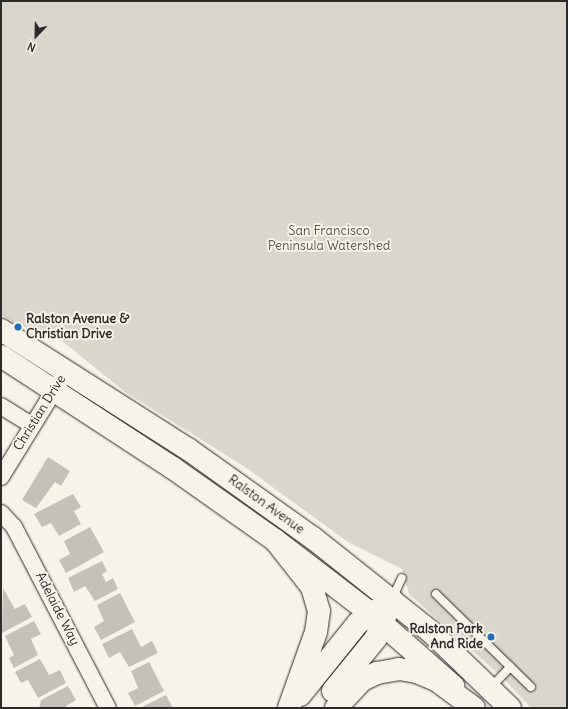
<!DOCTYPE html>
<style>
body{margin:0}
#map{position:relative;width:568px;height:709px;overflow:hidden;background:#f7f3e8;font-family:Delius,sans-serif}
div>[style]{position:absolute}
.green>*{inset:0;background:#dad6cc}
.building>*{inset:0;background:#c4c1b9}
.roads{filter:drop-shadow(0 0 1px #2b2b2b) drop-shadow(0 0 1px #2b2b2b)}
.lane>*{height:8px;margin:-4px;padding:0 4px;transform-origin:4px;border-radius:4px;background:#f7f3e8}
.street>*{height:16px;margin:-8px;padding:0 8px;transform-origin:8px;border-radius:8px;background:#f7f3e8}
.secondary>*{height:22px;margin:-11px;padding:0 11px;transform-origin:11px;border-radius:11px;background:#f7f3e8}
.highway>*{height:22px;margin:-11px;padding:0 11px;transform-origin:11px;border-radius:11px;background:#f7f3e8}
.dots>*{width:11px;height:11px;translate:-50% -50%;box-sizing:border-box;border:2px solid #f7f3e8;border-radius:50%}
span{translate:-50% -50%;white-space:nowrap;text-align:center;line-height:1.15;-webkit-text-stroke:4px #f7f3e8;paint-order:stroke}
.park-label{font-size:13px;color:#575653}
.poi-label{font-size:13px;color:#2b2b2b;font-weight:700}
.left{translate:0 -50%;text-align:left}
.right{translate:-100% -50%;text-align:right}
.street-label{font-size:13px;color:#2b2b2b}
.frame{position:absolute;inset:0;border:2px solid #2b2b2b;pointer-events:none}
.north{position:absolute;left:16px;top:16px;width:40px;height:40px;-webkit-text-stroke:3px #f7f3e8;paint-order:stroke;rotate:202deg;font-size:11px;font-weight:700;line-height:16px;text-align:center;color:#2b2b2b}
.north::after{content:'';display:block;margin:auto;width:14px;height:18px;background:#2b2b2b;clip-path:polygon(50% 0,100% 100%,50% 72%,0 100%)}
</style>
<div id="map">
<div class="green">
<i style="clip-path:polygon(1px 1px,567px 1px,567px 708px,531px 708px,504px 679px,409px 594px,402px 569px,348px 542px,245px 467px,125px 392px,61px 340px,17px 324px,1px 315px)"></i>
</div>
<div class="building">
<i style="clip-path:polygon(48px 457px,70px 471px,61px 486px,55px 482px,36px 508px,22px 500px)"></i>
<i style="clip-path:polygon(73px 494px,81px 507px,74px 511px,81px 524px,59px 536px,51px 523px,42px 527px,34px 514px)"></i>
<i style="clip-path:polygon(90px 527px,104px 552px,66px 573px,59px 560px,70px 554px,64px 541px)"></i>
<i style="clip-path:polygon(102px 561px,107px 571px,102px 574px,106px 582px,113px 578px,118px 589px,95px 601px,85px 586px,74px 592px,68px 578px)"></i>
<i style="clip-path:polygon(3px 588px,13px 606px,15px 609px,25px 604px,32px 617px,2px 633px)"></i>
<i style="clip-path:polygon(120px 593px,135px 622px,101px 640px,94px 627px,104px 621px,97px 605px)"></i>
<i style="clip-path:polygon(34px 621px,41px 634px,31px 639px,38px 655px,14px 668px,9px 658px,14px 655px,5px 636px)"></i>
<i style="clip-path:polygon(132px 629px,141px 647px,152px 641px,158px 653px,129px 667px,120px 652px,109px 658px,102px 644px)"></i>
<i style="clip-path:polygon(40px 659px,49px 675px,60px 670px,66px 683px,38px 698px,28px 680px,21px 683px,15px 672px)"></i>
<i style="clip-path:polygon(149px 662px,164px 691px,135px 706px,128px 693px,138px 688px,131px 671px)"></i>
<i style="clip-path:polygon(68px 686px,76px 700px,66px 706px,67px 708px,39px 708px,41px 700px)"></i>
<i style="clip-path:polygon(166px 695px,173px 708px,140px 708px)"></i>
</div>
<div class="roads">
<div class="lane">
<i style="left:436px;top:594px;width:133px;rotate:44.4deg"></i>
<i style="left:392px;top:599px;width:23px;rotate:-65deg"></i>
<i style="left:491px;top:687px;width:28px;rotate:-46deg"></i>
</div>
<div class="street">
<i style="left:1px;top:406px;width:36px;rotate:32deg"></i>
<i style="left:1px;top:477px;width:113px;rotate:-58.4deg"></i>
<i style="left:1px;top:513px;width:19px;rotate:47deg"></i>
<i style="left:14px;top:527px;width:204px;rotate:62.6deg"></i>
</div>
<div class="secondary">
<i style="left:1px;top:330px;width:222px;rotate:32.5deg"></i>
<i style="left:188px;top:449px;width:153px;rotate:35.5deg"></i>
<i style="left:313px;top:538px;width:149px;rotate:38.5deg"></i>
<i style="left:430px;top:631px;width:111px;rotate:43.9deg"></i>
<i style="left:1px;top:356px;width:205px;rotate:33.1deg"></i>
<i style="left:173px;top:468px;width:125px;rotate:35.2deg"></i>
<i style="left:275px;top:540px;width:120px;rotate:37.5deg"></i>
<i style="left:370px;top:613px;width:111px;rotate:41.3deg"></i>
</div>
<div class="highway">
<i style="left:275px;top:540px;width:60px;rotate:51.8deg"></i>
<i style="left:312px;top:587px;width:25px;rotate:74deg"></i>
<i style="left:319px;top:611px;width:21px;rotate:98deg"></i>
<i style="left:316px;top:632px;width:81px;rotate:109.6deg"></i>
<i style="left:333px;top:691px;width:68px;rotate:-50.9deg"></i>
<i style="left:376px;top:638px;width:41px;rotate:-67.2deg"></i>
<i style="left:300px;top:695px;width:92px;rotate:-51.1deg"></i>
<i style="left:358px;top:623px;width:41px;rotate:-34.1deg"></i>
<i style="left:336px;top:708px;width:38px;rotate:-47deg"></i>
<i style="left:362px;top:680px;width:17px;rotate:-25deg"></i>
<i style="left:377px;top:673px;width:22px;rotate:-10deg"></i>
<i style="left:399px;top:669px;width:18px;rotate:9deg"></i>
<i style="left:417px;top:672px;width:21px;rotate:23deg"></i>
<i style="left:436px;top:680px;width:47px;rotate:36.4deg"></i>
</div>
</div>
<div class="dots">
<i style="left:18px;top:327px;background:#1f6fb2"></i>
<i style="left:491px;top:637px;background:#1f6fb2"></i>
</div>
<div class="park-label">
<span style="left:329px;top:239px">San Francisco<br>Peninsula Watershed</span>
</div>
<div class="poi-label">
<span class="left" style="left:26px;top:327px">Ralston Avenue &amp;<br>Christian Drive</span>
<span class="right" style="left:483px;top:637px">Ralston Park<br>And Ride</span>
</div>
<div class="street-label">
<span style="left:40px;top:413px;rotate:-58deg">Christian Drive</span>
<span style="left:266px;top:505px;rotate:36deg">Ralston Avenue</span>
<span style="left:57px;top:609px;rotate:63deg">Adelaide Way</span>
</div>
<div class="frame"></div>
<div class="north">N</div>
</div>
